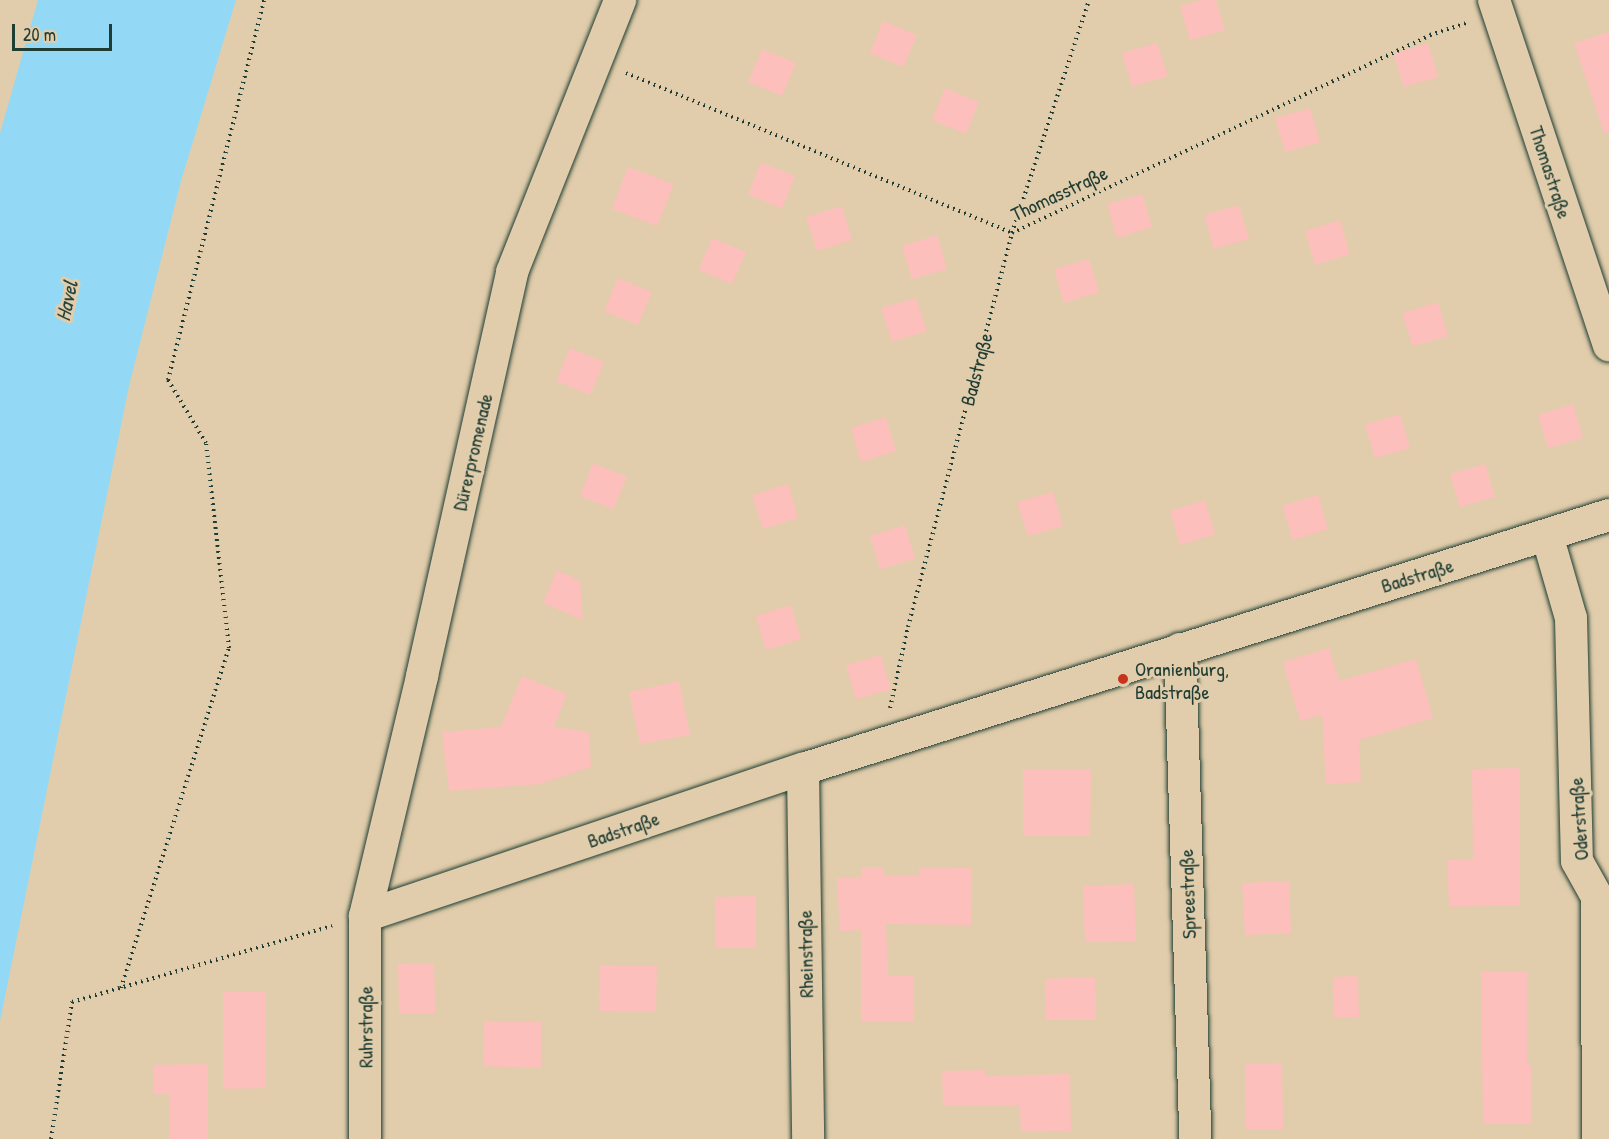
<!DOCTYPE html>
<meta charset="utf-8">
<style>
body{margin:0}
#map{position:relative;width:1609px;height:1139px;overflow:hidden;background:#e1cdab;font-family:"Patrick Hand",sans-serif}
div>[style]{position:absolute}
.water>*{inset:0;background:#93d9f5}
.building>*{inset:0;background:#fcbfbb}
.path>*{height:4px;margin-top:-2px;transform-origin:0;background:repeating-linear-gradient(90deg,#1f3d34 0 1.5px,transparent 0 6px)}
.roads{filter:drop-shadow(0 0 2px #1f3d34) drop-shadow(0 0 2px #1f3d34)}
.street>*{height:32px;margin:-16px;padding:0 16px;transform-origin:16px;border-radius:16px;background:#e1cdab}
.dots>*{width:16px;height:16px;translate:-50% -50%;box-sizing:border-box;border:3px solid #e1cdab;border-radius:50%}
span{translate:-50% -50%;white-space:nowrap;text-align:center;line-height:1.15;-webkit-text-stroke:6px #e1cdab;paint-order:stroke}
.street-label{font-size:20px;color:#1f3d34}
.poi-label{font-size:20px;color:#1f3d34}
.left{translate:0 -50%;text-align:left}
.water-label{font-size:21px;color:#25453e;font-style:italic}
.scale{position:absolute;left:12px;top:24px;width:100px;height:27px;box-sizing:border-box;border:3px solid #1f3d34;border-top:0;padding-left:8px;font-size:18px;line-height:21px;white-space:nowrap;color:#1f3d34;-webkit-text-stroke:4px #e1cdab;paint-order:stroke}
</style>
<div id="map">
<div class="water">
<i style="clip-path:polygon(38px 0,236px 0,181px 181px,129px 386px,0 1021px,0 133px)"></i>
</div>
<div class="building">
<i style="clip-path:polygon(1201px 0,1216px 0,1225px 30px,1190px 40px,1180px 6px)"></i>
<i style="clip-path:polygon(883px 21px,917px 35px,903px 67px,870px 53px)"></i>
<i style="clip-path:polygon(1609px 32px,1609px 132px,1604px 133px,1574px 43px)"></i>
<i style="clip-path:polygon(1157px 43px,1168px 76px,1132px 87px,1122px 53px)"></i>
<i style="clip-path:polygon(1428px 43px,1438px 77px,1404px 87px,1393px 54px)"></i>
<i style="clip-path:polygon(762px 49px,796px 63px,782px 96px,748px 82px)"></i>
<i style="clip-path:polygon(945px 88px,979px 102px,966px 134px,932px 120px)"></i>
<i style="clip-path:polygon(1310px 108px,1320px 142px,1285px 152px,1275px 118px)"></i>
<i style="clip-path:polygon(761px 162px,795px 176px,782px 209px,748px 194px)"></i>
<i style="clip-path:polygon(628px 167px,674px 184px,657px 226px,612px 209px)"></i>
<i style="clip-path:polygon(1142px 194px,1152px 227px,1117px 238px,1107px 204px)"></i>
<i style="clip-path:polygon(1239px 205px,1249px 239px,1214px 249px,1204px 215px)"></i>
<i style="clip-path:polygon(842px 206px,852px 240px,817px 251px,806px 217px)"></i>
<i style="clip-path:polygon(1340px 220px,1350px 254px,1315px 265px,1305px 231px)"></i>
<i style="clip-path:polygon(937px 235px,947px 269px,912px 279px,902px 246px)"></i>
<i style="clip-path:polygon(712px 238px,746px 252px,732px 284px,699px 270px)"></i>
<i style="clip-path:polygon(1089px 259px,1099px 292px,1064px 303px,1054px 269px)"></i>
<i style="clip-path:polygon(618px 278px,652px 292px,638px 325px,604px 311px)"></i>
<i style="clip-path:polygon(916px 298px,927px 331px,892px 342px,881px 308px)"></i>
<i style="clip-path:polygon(1438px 302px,1448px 336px,1413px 346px,1402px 313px)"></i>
<i style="clip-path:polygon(570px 348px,604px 362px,590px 395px,556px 381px)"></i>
<i style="clip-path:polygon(1573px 404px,1583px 438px,1548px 448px,1538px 415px)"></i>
<i style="clip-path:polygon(1400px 414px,1410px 448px,1375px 458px,1365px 425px)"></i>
<i style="clip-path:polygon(886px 417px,896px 451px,861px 462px,851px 428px)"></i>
<i style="clip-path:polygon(593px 463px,627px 477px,613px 509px,580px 496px)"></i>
<i style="clip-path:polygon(1485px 464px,1495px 497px,1460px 507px,1450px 474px)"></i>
<i style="clip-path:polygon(788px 484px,798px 518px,763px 529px,752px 495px)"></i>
<i style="clip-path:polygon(1053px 492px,1063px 526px,1028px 536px,1017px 502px)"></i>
<i style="clip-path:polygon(1318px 495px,1328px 529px,1293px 540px,1282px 506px)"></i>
<i style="clip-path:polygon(1205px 500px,1215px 534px,1180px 545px,1170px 511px)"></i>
<i style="clip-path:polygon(905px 525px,915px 559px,880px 569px,870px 536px)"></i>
<i style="clip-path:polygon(557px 570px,580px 581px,583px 620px,543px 603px)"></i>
<i style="clip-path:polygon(791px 605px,801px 639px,766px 650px,756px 616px)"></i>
<i style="clip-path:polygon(1329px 648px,1339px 681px,1416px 659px,1433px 718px,1359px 740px,1361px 782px,1326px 784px,1322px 715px,1300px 721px,1283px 662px)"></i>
<i style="clip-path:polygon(881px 655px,891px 689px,856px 699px,846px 665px)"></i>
<i style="clip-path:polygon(522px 676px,567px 694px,554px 727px,589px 732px,591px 767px,540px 784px,449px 791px,442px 732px,501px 727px)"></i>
<i style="clip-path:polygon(679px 681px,690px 735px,640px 744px,629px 692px)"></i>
<i style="clip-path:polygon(1520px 768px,1520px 905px,1449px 907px,1447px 860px,1473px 859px,1472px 769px)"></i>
<i style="clip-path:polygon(1023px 770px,1091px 770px,1090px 836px,1023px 836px)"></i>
<i style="clip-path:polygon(861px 867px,883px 867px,884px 876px,919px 875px,919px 867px,972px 868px,971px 925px,886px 924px,888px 976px,914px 975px,914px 1021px,861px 1021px,861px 930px,840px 931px,837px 878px,861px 877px)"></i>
<i style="clip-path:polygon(1289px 881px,1291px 933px,1245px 935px,1242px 883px)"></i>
<i style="clip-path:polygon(1134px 884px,1136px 941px,1085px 942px,1083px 886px)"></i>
<i style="clip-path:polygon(756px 896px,756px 948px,715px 948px,715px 897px)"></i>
<i style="clip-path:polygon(434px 963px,435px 1013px,399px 1013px,398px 964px)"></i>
<i style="clip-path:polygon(600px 965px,657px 966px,656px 1012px,599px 1011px)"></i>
<i style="clip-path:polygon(1481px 972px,1527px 972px,1527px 1065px,1531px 1065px,1531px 1124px,1483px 1124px)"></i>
<i style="clip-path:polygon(1358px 976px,1359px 1017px,1334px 1018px,1333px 977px)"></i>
<i style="clip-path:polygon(1095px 977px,1096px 1020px,1046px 1020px,1045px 979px)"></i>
<i style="clip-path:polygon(223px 992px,266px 992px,266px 1088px,223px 1089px)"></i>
<i style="clip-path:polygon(484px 1021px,541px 1022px,541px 1068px,483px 1066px)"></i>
<i style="clip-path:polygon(1282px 1063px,1283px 1129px,1246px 1130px,1245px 1064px)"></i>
<i style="clip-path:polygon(208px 1064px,208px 1139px,169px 1139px,169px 1094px,154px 1094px,153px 1065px)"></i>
<i style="clip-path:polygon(985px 1070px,985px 1076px,1070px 1074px,1071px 1131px,1021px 1132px,1020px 1105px,943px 1106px,942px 1071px)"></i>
</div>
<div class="path">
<i style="left:626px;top:73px;width:418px;rotate:22.5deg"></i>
<i style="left:1012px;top:233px;width:463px;rotate:-25.3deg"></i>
<i style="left:1430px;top:35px;width:39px;rotate:-18deg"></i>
<i style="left:890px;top:708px;width:83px;rotate:-77.5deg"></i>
<i style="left:908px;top:627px;width:407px;rotate:-75.2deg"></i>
<i style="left:1012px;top:233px;width:245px;rotate:-71.7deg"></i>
<i style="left:121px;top:988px;width:357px;rotate:-72.4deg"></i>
<i style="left:229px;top:648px;width:206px;rotate:-96.4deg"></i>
<i style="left:206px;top:443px;width:74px;rotate:-121.1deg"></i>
<i style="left:168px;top:380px;width:392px;rotate:-75.8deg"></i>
<i style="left:51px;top:1139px;width:139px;rotate:-81.3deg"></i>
<i style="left:72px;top:1002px;width:271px;rotate:-16.3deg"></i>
</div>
<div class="roads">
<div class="street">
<i style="left:1494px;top:0;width:364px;rotate:71.6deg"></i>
<i style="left:1547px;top:535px;width:86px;rotate:73.9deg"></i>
<i style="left:1571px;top:618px;width:243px;rotate:88.6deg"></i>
<i style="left:1577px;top:861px;width:41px;rotate:60.9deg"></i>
<i style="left:1597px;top:897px;width:242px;rotate:89.8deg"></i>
<i style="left:1180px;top:649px;width:490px;rotate:88.2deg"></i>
<i style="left:803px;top:769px;width:370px;rotate:89.2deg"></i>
<i style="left:365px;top:916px;width:462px;rotate:-18.6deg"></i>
<i style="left:803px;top:769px;width:845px;rotate:-17.49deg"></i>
<i style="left:365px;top:1139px;width:223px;rotate:-90deg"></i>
<i style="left:365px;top:916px;width:247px;rotate:-76.6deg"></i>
<i style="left:422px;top:676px;width:414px;rotate:-77.4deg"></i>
<i style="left:512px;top:272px;width:293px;rotate:-68.3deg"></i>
</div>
</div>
<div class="dots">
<i style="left:1123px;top:679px;background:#c8321e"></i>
</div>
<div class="street-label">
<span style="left:1551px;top:172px;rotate:72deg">Thomastraße</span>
<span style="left:1059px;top:193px;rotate:-25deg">Thomasstraße</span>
<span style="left:976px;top:369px;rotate:-75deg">Badstraße</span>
<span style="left:472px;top:452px;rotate:-77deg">Dürerpromenade</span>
<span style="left:1417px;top:575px;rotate:-17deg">Badstraße</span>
<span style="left:1578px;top:819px;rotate:-94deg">Oderstraße</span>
<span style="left:623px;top:829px;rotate:-19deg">Badstraße</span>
<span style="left:1187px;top:894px;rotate:-92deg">Spreestraße</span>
<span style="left:805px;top:954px;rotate:-91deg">Rheinstraße</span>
<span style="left:365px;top:1027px;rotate:-90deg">Ruhrstraße</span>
</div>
<div class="poi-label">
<span class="left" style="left:1135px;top:680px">Oranienburg,<br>Badstraße</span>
</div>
<div class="water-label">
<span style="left:67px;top:301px;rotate:-78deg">Havel</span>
</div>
<div class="scale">20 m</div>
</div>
